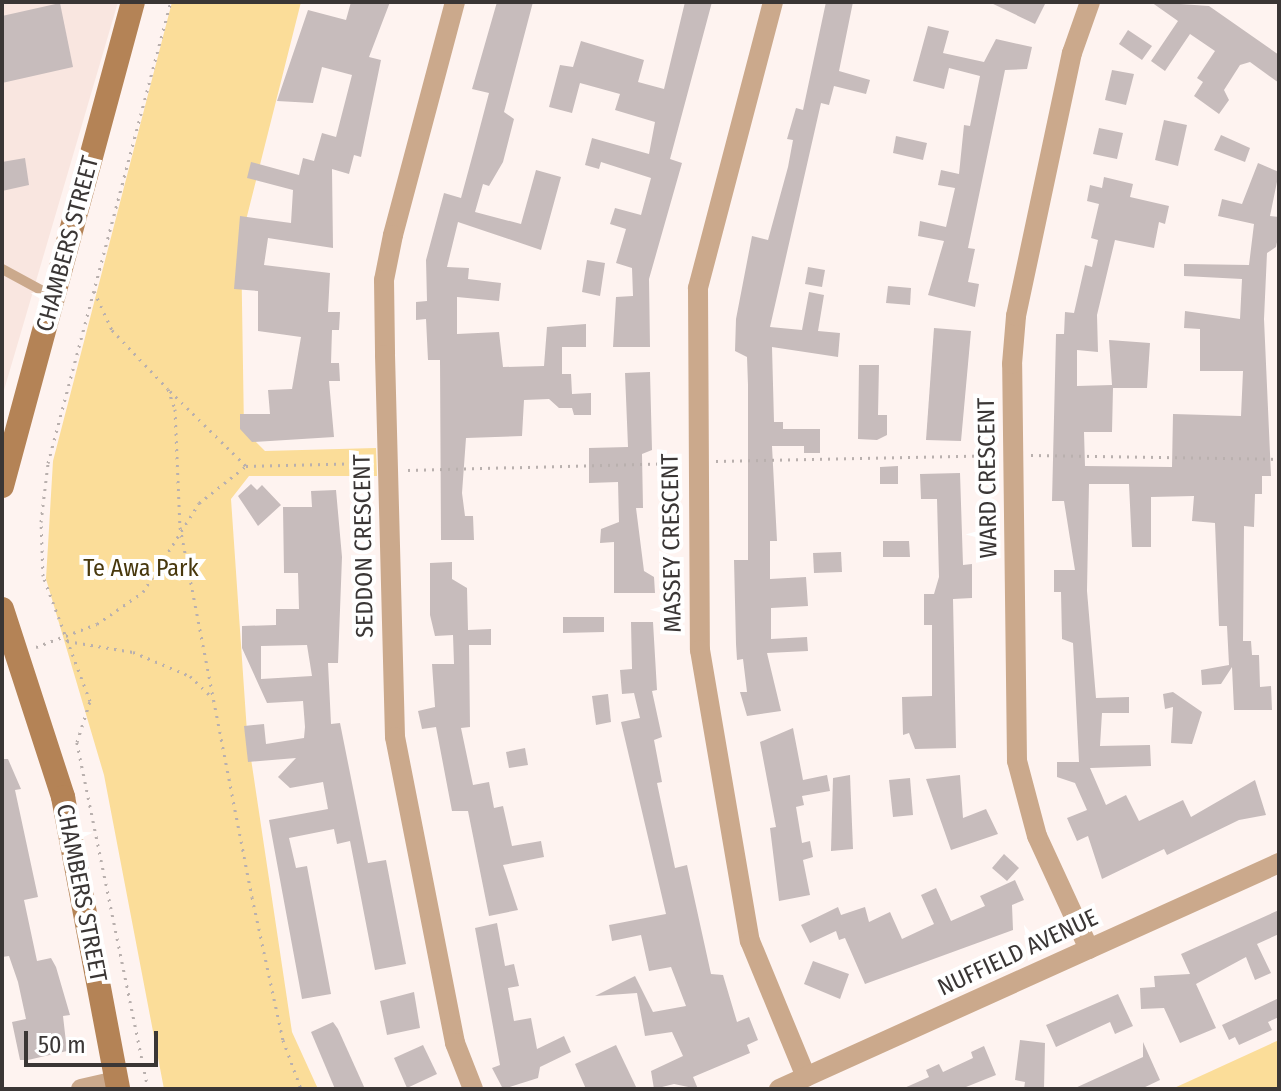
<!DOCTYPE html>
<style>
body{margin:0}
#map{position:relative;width:1281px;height:1091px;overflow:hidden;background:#fef3f0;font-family:"Fira Sans Condensed",sans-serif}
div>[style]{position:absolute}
.built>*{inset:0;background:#f9e6e0}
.green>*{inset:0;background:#fbdd99}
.building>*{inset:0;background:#c7bcbc}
.path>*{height:3px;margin-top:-1.5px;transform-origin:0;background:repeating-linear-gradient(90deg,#b9b0ae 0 2px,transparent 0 8px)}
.lane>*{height:10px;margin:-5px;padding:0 5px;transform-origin:5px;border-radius:5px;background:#cba98c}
.street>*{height:20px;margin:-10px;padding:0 10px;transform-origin:10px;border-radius:10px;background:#cba98c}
.secondary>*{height:24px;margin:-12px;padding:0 12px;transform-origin:12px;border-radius:12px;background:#b48356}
span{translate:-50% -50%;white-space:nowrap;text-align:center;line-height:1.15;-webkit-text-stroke:8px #fff;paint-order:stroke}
.street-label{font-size:24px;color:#3a3635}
.park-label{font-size:24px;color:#48380d}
.frame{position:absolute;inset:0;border:4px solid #3a3635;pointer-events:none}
.scale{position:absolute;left:24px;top:1031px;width:134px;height:36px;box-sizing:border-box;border:4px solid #3a3635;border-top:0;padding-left:10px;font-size:24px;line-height:28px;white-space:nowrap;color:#3a3635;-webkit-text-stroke:6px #fff;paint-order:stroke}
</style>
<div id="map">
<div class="built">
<i style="clip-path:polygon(2px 2px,118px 2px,2px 397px)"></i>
</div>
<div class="green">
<i style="clip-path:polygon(172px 2px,301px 2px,241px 240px,244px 430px,265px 451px,376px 448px,377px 476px,249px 476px,231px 499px,247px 732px,292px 1032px,318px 1089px,164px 1089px,104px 775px,46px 579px,53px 461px)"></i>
<i style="clip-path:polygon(1279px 1040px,1279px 1089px,1172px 1089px)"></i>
</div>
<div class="building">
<i style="clip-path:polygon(351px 2px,390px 2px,369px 57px,381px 60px,361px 157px,354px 155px,349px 174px,332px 169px,333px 248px,268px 238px,264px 265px,330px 273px,328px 312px,340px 312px,339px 330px,332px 330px,331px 363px,339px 363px,340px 381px,329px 381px,334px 437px,252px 442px,240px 429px,240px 414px,270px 414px,268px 390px,292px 389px,301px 337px,258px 331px,258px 291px,234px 289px,240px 216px,291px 223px,293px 190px,247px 178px,251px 162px,299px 175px,303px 158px,314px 161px,322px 133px,336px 137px,352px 75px,322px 67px,313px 103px,277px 101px,308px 10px,346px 20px)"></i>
<i style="clip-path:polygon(497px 2px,533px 2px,504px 112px,514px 119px,503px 162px,489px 186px,483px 184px,475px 212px,521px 224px,536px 170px,561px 177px,541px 250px,458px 222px,447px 267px,469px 268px,468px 279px,501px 283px,499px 301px,457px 297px,457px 334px,499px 332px,503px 367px,544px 366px,547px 327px,586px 324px,586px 347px,562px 347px,562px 374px,571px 374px,572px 394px,591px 393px,591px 415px,574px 415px,572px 408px,559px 408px,549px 399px,524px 400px,522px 436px,466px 438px,462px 493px,465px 516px,473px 516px,474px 540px,441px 540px,440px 360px,428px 360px,426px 319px,416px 320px,416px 302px,427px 301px,426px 260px,444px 193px,461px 198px,474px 150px,489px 93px,472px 89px)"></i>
<i style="clip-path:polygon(685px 2px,712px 2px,670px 159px,682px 163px,649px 279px,650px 347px,613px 347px,616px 297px,633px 296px,632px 268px,616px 263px,626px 229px,610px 224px,615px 208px,641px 215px,651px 178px,601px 162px,599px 169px,585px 165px,592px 138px,649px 154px,655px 122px,615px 110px,620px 94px,580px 83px,572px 113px,549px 107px,560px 65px,573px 67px,581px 41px,644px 60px,638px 82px,664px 89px)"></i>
<i style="clip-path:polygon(826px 2px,853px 2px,839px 71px,870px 80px,866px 94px,834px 86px,829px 105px,821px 103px,770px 327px,802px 330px,809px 292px,824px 295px,818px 331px,840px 333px,838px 357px,772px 347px,774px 422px,783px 422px,783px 429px,820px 429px,820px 453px,804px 453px,804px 446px,772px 446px,777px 541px,770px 541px,770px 579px,806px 577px,808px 606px,771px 608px,771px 639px,807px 637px,808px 651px,767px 653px,781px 711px,747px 716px,740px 692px,747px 692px,743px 659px,737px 660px,736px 644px,734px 560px,748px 560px,748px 385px,747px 357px,735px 351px,736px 319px,752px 236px,768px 240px,788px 167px,793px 140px,787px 139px,796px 108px,803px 110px)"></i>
<i style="clip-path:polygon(989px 2px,1046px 2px,1035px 24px)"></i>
<i style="clip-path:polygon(1151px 2px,1209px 6px,1279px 55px,1279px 83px,1250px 62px,1240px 65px,1224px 90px,1229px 100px,1219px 114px,1194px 96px,1203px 82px,1197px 78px,1215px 51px,1190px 34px,1165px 71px,1151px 61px,1178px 21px)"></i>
<i style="clip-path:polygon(60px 3px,73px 67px,2px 83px,2px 16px)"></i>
<i style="clip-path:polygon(928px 26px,949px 31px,943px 53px,984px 62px,996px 39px,1032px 47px,1027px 69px,1005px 70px,968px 248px,975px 249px,968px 282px,979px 284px,975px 307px,928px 295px,944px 241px,918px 236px,920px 221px,946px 227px,955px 188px,938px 185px,941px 170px,959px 174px,964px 125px,970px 126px,980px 76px,949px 68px,944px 89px,913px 81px)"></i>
<i style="clip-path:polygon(1128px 30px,1152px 46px,1142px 60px,1119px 44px)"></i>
<i style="clip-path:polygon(1112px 70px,1134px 74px,1126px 105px,1105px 100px)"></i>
<i style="clip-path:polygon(1164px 120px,1187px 125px,1178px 166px,1155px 160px)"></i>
<i style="clip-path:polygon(1099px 128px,1123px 133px,1117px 159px,1093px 154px)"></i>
<i style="clip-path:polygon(1221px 135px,1250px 148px,1245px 162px,1214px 150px)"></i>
<i style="clip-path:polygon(896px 136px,927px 143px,923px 160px,893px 153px)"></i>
<i style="clip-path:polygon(25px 158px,29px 185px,2px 191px,2px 162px)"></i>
<i style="clip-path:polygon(1258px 163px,1279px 172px,1270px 216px,1279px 217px,1279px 232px,1276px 247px,1267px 253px,1264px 319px,1271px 476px,1262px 476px,1262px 494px,1255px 494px,1254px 527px,1244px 526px,1243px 641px,1251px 641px,1252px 655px,1259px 655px,1260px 687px,1271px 686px,1272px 710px,1234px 710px,1232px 667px,1221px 684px,1202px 685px,1201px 670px,1229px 665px,1227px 626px,1219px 626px,1215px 523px,1192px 521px,1194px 496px,1151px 497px,1151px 547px,1132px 547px,1129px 484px,1089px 484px,1087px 591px,1096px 698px,1129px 697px,1129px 713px,1102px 713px,1100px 746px,1150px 745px,1151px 766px,1090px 768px,1106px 805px,1126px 795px,1139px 821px,1183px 800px,1191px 817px,1255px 780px,1266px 815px,1239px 820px,1167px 855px,1164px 849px,1102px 879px,1088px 836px,1077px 841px,1067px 818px,1087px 810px,1075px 783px,1057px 777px,1057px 762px,1079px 762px,1073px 643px,1062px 639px,1061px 592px,1054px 592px,1054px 570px,1075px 570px,1064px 501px,1052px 501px,1056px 334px,1064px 334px,1065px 312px,1074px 313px,1085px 265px,1092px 267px,1098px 240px,1091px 238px,1099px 204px,1087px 201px,1090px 185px,1102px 188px,1104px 177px,1133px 184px,1130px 197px,1169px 206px,1165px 224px,1159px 222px,1154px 248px,1115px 240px,1097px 315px,1098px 352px,1077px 350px,1077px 386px,1112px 385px,1109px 340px,1150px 343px,1147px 388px,1113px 388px,1112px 432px,1084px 432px,1085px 466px,1172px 467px,1173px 414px,1241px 416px,1243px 371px,1200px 371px,1200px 329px,1184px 328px,1185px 311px,1240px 319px,1242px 279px,1184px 276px,1184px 264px,1249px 265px,1254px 224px,1218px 216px,1222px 199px,1242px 204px)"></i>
<i style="clip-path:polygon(587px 260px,605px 263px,600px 296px,582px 292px)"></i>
<i style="clip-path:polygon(808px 267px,825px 270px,822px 287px,805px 284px)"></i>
<i style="clip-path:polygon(888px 286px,911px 288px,910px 305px,886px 303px)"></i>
<i style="clip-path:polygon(934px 328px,971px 331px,961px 441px,926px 440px)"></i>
<i style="clip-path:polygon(859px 365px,879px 365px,878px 415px,887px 415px,887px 435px,877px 440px,858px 439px)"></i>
<i style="clip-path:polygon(650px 372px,652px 450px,642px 454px,643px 508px,636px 508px,644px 571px,654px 577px,655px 593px,614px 593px,614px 542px,600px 543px,601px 529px,619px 522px,618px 482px,589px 483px,589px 448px,628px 447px,625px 373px)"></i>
<i style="clip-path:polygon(898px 466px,898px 484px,880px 484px,880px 467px)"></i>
<i style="clip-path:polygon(960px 473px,963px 565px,972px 564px,972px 598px,953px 599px,956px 748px,915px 749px,909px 733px,903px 735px,902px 697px,932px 696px,932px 625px,924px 625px,924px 594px,934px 594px,939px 577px,937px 499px,921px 499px,920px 474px)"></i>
<i style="clip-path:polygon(251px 484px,257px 490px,262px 485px,281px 505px,258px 526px,238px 496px)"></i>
<i style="clip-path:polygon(evenodd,336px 490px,342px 557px,338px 663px,328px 663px,331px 724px,340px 723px,368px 863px,386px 860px,406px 964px,375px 970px,350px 841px,337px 844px,334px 829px,289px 838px,296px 868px,307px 866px,331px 994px,302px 999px,269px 820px,328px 809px,323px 782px,290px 788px,278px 777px,296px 758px,248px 762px,244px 726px,264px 724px,266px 744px,304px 738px,305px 727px,303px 701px,267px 703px,242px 648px,242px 626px,276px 625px,276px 609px,299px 609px,298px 573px,284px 573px,283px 507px,312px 507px,311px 491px,336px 490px,307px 645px,312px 676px,261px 679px,261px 646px,307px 645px)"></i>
<i style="clip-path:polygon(883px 541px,909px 541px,910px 557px,883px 557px)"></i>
<i style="clip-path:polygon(841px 552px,842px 572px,814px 573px,813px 553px)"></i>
<i style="clip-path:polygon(452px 562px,452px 579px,467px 588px,468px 630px,491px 629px,491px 645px,469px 645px,470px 727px,461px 728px,473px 785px,489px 782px,494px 808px,503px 806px,512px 846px,541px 841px,544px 857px,503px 865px,518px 910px,489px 916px,468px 811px,452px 811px,436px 727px,422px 729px,418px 711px,435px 707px,432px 664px,454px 664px,453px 635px,435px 636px,430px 615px,430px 563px)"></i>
<i style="clip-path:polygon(563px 617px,604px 617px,604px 632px,563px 633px)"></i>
<i style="clip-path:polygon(631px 622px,653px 622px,657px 690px,652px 691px,662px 737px,654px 740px,662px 782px,657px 783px,675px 868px,687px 865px,711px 974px,723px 975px,737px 1022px,749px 1017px,758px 1040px,747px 1045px,750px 1053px,693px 1077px,698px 1089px,674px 1084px,654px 1089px,651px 1071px,683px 1056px,672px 1032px,645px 1036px,637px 993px,595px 996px,635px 976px,653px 1012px,686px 1006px,671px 967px,649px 971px,641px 935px,612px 941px,609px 925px,666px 914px,621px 722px,640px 718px,634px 693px,622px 694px,620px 670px,632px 669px)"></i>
<i style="clip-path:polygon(1173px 692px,1202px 712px,1192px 744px,1171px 743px,1173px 707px,1165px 709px,1163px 694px)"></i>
<i style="clip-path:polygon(608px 694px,611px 722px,596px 725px,592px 696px)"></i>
<i style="clip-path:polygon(793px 728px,803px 780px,827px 775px,830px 791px,802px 796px,804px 805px,796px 807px,802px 843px,810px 841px,813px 857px,803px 860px,810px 895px,779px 901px,770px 828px,776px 827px,760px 742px)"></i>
<i style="clip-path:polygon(525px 748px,528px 765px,509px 768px,506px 752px)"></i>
<i style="clip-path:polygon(2px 759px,8px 759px,21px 789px,15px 790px,38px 897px,24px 900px,37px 961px,51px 958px,56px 967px,70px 1015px,63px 1016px,67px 1051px,28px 1060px,20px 1060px,12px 1022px,26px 1019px,18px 982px,9px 956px,2px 957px)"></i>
<i style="clip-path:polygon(850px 775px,853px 849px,831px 851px,833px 778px)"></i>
<i style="clip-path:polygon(960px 775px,963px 818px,986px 809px,998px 834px,951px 850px,926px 779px)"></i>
<i style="clip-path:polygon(910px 778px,913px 815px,893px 817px,889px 780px)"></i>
<i style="clip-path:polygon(1004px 854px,1019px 868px,1007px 881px,992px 868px)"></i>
<i style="clip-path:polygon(1015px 880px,1024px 900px,1012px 905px,1013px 930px,865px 984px,845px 938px,839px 940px,836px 931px,810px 943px,801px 925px,838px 907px,841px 915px,865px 907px,869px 922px,890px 912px,902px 939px,934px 924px,921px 895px,936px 888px,951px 921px,985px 906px,980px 896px)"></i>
<i style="clip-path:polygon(1279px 910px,1279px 934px,1257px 944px,1271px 973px,1255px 980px,1246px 957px,1196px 984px,1216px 1028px,1180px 1043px,1164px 1008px,1141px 1009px,1140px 988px,1155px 987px,1154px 976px,1190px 974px,1181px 954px)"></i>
<i style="clip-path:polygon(497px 923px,505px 966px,514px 964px,519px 986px,508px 988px,514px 1021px,531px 1018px,537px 1049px,564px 1036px,571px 1052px,540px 1067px,538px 1078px,503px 1089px,492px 1068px,500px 1065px,475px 928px)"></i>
<i style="clip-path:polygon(813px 961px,849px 974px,840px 999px,804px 984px)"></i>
<i style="clip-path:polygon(414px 992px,420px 1028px,387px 1035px,380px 1001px)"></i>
<i style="clip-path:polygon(1118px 994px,1133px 1026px,1115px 1034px,1110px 1022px,1056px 1047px,1046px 1025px)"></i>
<i style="clip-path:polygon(1279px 998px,1279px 1017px,1268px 1022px,1272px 1030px,1239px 1045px,1235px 1037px,1229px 1040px,1222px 1025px)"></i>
<i style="clip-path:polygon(333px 1022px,338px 1029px,365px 1089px,335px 1089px,311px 1032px)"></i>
<i style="clip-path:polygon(1020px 1040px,1045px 1043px,1044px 1089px,1024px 1089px,1025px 1082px,1015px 1080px)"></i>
<i style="clip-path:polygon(1143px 1042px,1160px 1080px,1141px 1089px,1073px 1089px,1143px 1057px)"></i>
<i style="clip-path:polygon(423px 1045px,437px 1074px,407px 1088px,394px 1058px)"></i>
<i style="clip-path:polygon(616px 1045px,637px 1089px,586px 1089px,575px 1064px)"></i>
<i style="clip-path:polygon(984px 1046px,996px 1075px,961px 1089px,902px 1089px,929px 1077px,926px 1070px,939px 1064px,943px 1072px,973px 1058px,971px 1052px)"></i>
</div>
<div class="path">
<i style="left:94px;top:291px;width:43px;rotate:65.2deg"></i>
<i style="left:112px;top:330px;width:81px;rotate:46.5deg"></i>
<i style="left:168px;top:389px;width:21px;rotate:71deg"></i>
<i style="left:175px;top:409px;width:118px;rotate:87.6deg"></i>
<i style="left:180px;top:527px;width:377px;rotate:79deg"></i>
<i style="left:252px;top:897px;width:146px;rotate:77.8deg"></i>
<i style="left:283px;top:1040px;width:52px;rotate:69.8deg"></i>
<i style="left:170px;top:391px;width:107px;rotate:44.6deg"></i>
<i style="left:246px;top:466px;width:122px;rotate:-1.4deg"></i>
<i style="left:1031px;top:455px;width:248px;rotate:0.9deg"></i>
<i style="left:716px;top:461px;width:280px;rotate:-1.2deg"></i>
<i style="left:408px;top:470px;width:272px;rotate:-1.5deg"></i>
<i style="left:67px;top:641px;width:67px;rotate:9.5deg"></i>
<i style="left:133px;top:652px;width:62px;rotate:22.8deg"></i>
<i style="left:190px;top:676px;width:30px;rotate:44deg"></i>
<i style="left:36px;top:647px;width:65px;rotate:-20.7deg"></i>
<i style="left:97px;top:624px;width:56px;rotate:-34.8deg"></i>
<i style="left:143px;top:592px;width:105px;rotate:-57.8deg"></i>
<i style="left:199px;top:503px;width:60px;rotate:-38.2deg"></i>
<i style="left:148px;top:1089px;width:354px;rotate:-101.6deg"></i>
<i style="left:77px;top:742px;width:43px;rotate:-72.4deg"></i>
<i style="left:90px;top:701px;width:134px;rotate:-110.6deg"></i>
<i style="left:43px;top:576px;width:54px;rotate:-92.1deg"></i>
<i style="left:41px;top:522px;width:59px;rotate:-83.2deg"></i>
<i style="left:48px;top:463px;width:477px;rotate:-75.1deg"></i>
</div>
<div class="lane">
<i style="left:2px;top:269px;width:57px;rotate:28.4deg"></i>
</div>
<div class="street">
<i style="left:455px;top:2px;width:241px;rotate:104.9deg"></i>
<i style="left:393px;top:235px;width:46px;rotate:101.3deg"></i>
<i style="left:384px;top:280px;width:75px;rotate:89.2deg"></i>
<i style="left:385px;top:355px;width:382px;rotate:88.5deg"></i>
<i style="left:395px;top:737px;width:312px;rotate:78.9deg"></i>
<i style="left:455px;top:1043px;width:49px;rotate:68.6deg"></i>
<i style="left:773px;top:2px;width:296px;rotate:104.7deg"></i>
<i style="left:698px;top:288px;width:362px;rotate:89.7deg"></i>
<i style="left:700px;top:650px;width:295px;rotate:80.3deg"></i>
<i style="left:750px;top:941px;width:147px;rotate:67.6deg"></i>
<i style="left:1089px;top:949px;width:124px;rotate:-114.7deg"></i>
<i style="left:1037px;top:836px;width:78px;rotate:-104.9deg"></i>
<i style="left:1017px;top:761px;width:397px;rotate:-90.7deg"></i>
<i style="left:1012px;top:364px;width:48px;rotate:-85.2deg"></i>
<i style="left:1016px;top:316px;width:269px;rotate:-78deg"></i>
<i style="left:1072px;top:53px;width:54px;rotate:-70.6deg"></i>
<i style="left:81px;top:1089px;width:36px;rotate:-13deg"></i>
<i style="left:779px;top:1089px;width:549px;rotate:-24.32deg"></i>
</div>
<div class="secondary">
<i style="left:2px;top:486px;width:501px;rotate:-74.86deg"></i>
<i style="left:2px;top:609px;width:198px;rotate:72deg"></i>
<i style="left:63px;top:797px;width:297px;rotate:79.3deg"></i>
</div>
<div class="street-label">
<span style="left:68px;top:244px;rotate:-75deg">CHAMBERS STREET</span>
<span style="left:988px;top:478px;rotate:-91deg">WARD CRESCENT</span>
<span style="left:672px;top:543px;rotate:-91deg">MASSEY CRESCENT</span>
<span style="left:364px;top:546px;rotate:-91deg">SEDDON CRESCENT</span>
<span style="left:81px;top:893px;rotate:79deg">CHAMBERS STREET</span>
<span style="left:1018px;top:953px;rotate:-25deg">NUFFIELD AVENUE</span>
</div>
<div class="park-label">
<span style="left:141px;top:569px">Te Awa Park</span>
</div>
<div class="frame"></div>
<div class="scale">50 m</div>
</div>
